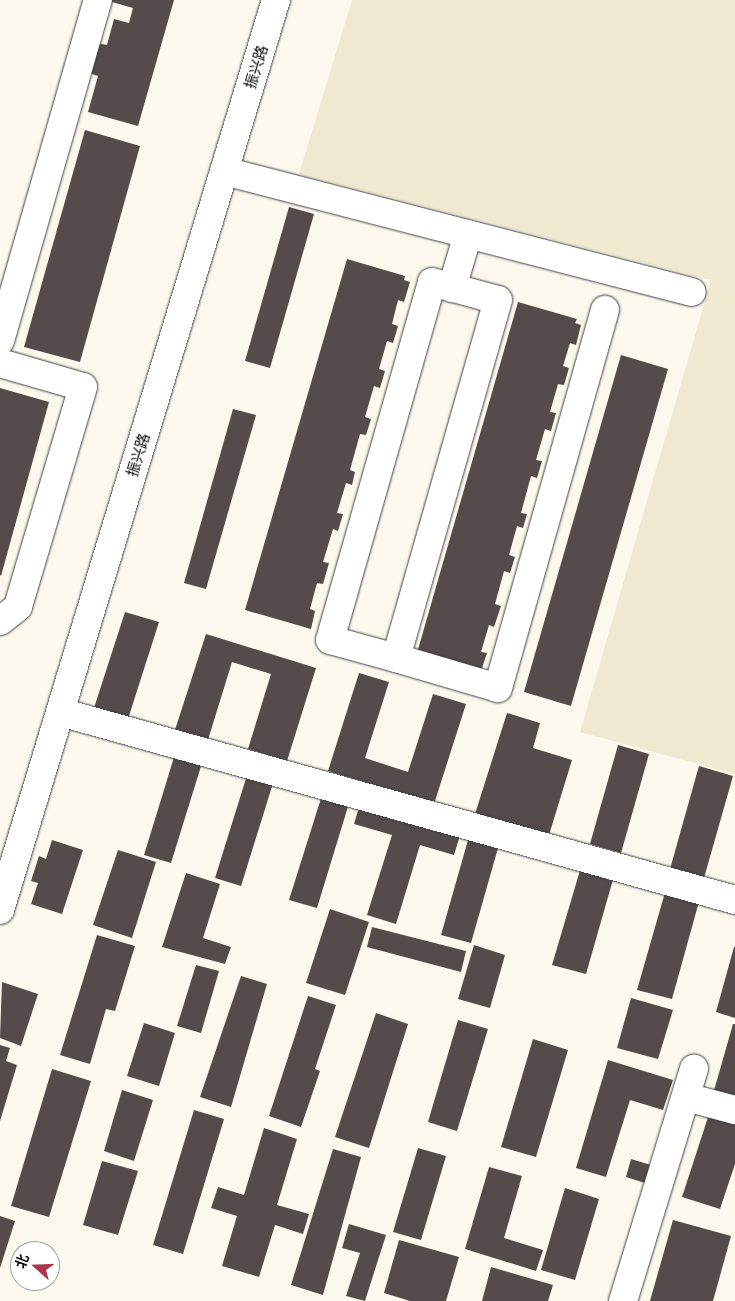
<!DOCTYPE html>
<meta charset="utf-8">
<style>
body{margin:0}
#map{position:relative;width:735px;height:1301px;overflow:hidden;background:#fdf8ed;font-family:"Noto Serif","Noto Sans SC",serif}
div>[style]{position:absolute}
.farmland>*{inset:0;background:#efe9d1}
.building>*{inset:0;background:#534c4a}
.roads{filter:drop-shadow(0 0 1px #3f3f3f) drop-shadow(0 0 1px #3f3f3f)}
.minor>*{height:28px;margin:-14px;padding:0 14px;transform-origin:14px;border-radius:14px;background:#fff}
span{translate:-50% -50%;white-space:nowrap;text-align:center;line-height:1.15;-webkit-text-stroke:5px #fff;paint-order:stroke}
.street-label{font-size:15px;color:#0c0c0c}
.north{position:absolute;left:10px;top:1241px;width:50px;height:50px;box-sizing:border-box;background:#fff;border:1px solid #9e9e9e;border-radius:50%;rotate:290deg;font-size:14px;font-weight:700;line-height:20px;text-align:center;color:#0c0c0c}
.north::after{content:'';display:block;margin:auto;width:18px;height:22px;background:#aa3649;clip-path:polygon(50% 0,100% 100%,50% 72%,0 100%)}
</style>
<div id="map">
<div class="farmland">
<i style="clip-path:polygon(352px 0,735px 0,735px 774px,580px 732px,711px 280px,299px 174px)"></i>
</div>
<div class="building">
<i style="clip-path:polygon(174px 0,138px 126px,88px 112px,98px 76px,89px 73px,97px 43px,107px 45px,114px 19px,129px 23px,133px 8px,105px 0)"></i>
<i style="clip-path:polygon(85px 130px,140px 146px,80px 362px,24px 347px)"></i>
<i style="clip-path:polygon(289px 207px,314px 214px,270px 368px,245px 361px)"></i>
<i style="clip-path:polygon(347px 259px,405px 276px,404px 280px,410px 282px,404px 302px,398px 300px,392px 324px,398px 326px,393px 343px,387px 341px,379px 369px,385px 371px,380px 388px,374px 386px,365px 417px,371px 419px,366px 435px,360px 434px,350px 470px,355px 472px,352px 485px,346px 483px,337px 513px,343px 514px,338px 531px,333px 529px,323px 562px,329px 563px,323px 584px,317px 583px,310px 609px,315px 611px,311px 629px,245px 610px)"></i>
<i style="clip-path:polygon(518px 302px,577px 319px,575px 323px,581px 325px,576px 345px,570px 343px,563px 366px,569px 368px,564px 385px,558px 384px,550px 412px,556px 413px,551px 431px,545px 429px,536px 460px,542px 461px,537px 478px,531px 476px,521px 513px,527px 514px,523px 528px,517px 526px,509px 555px,515px 557px,510px 573px,504px 571px,495px 604px,501px 606px,494px 627px,489px 625px,481px 652px,487px 653px,481px 671px,417px 653px)"></i>
<i style="clip-path:polygon(621px 355px,668px 369px,571px 706px,524px 692px)"></i>
<i style="clip-path:polygon(0 388px,49px 402px,1px 576px,0 575px)"></i>
<i style="clip-path:polygon(233px 409px,256px 415px,206px 589px,184px 583px)"></i>
<i style="clip-path:polygon(125px 612px,159px 622px,128px 719px,94px 708px)"></i>
<i style="clip-path:polygon(206px 634px,316px 668px,287px 761px,248px 749px,271px 674px,232px 662px,207px 743px,174px 733px)"></i>
<i style="clip-path:polygon(359px 673px,389px 682px,365px 758px,408px 772px,433px 694px,466px 704px,434px 804px,328px 771px)"></i>
<i style="clip-path:polygon(507px 713px,540px 723px,533px 748px,572px 760px,549px 835px,475px 814px)"></i>
<i style="clip-path:polygon(618px 745px,649px 754px,621px 853px,590px 844px)"></i>
<i style="clip-path:polygon(175px 754px,202px 763px,171px 863px,144px 855px)"></i>
<i style="clip-path:polygon(699px 766px,733px 776px,704px 878px,670px 869px)"></i>
<i style="clip-path:polygon(248px 772px,274px 780px,241px 886px,215px 878px)"></i>
<i style="clip-path:polygon(323px 792px,350px 800px,317px 908px,289px 900px)"></i>
<i style="clip-path:polygon(360px 804px,461px 832px,454px 855px,420px 845px,396px 924px,367px 915px,392px 835px,354px 824px)"></i>
<i style="clip-path:polygon(470px 833px,500px 841px,471px 943px,441px 935px)"></i>
<i style="clip-path:polygon(52px 840px,83px 850px,62px 914px,31px 904px,38px 883px,31px 881px,39px 856px,46px 859px)"></i>
<i style="clip-path:polygon(118px 850px,156px 862px,132px 938px,93px 925px)"></i>
<i style="clip-path:polygon(581px 867px,614px 876px,586px 974px,552px 965px)"></i>
<i style="clip-path:polygon(186px 873px,220px 884px,203px 938px,231px 947px,225px 964px,162px 947px)"></i>
<i style="clip-path:polygon(666px 889px,700px 898px,672px 999px,637px 990px)"></i>
<i style="clip-path:polygon(330px 909px,369px 922px,345px 995px,306px 983px)"></i>
<i style="clip-path:polygon(372px 927px,466px 951px,461px 972px,367px 947px)"></i>
<i style="clip-path:polygon(97px 935px,135px 946px,115px 1011px,106px 1009px,90px 1064px,60px 1055px)"></i>
<i style="clip-path:polygon(474px 945px,505px 955px,490px 1008px,458px 999px)"></i>
<i style="clip-path:polygon(734px 947px,735px 947px,735px 1018px,716px 1012px)"></i>
<i style="clip-path:polygon(196px 965px,219px 971px,201px 1033px,177px 1026px)"></i>
<i style="clip-path:polygon(241px 976px,267px 984px,231px 1107px,200px 1097px)"></i>
<i style="clip-path:polygon(2px 982px,38px 994px,21px 1046px,0 1038px)"></i>
<i style="clip-path:polygon(308px 996px,336px 1005px,315px 1069px,320px 1071px,301px 1127px,269px 1116px)"></i>
<i style="clip-path:polygon(631px 998px,673px 1010px,658px 1059px,617px 1048px)"></i>
<i style="clip-path:polygon(376px 1013px,408px 1024px,369px 1148px,335px 1137px)"></i>
<i style="clip-path:polygon(458px 1020px,488px 1029px,457px 1131px,428px 1122px)"></i>
<i style="clip-path:polygon(144px 1023px,175px 1033px,159px 1086px,127px 1076px)"></i>
<i style="clip-path:polygon(733px 1024px,735px 1024px,735px 1100px,713px 1094px)"></i>
<i style="clip-path:polygon(533px 1039px,568px 1050px,536px 1157px,501px 1147px)"></i>
<i style="clip-path:polygon(0 1045px,10px 1048px,6px 1061px,17px 1065px,0 1121px)"></i>
<i style="clip-path:polygon(608px 1060px,673px 1080px,663px 1110px,630px 1100px,606px 1177px,576px 1168px)"></i>
<i style="clip-path:polygon(52px 1069px,91px 1081px,49px 1217px,11px 1206px)"></i>
<i style="clip-path:polygon(122px 1090px,153px 1100px,134px 1161px,104px 1151px)"></i>
<i style="clip-path:polygon(711px 1108px,735px 1116px,735px 1164px,720px 1209px,682px 1197px)"></i>
<i style="clip-path:polygon(194px 1110px,224px 1119px,183px 1254px,153px 1245px)"></i>
<i style="clip-path:polygon(264px 1128px,297px 1139px,277px 1205px,309px 1214px,303px 1234px,275px 1225px,259px 1277px,222px 1266px,237px 1216px,211px 1208px,218px 1187px,244px 1195px)"></i>
<i style="clip-path:polygon(418px 1148px,446px 1156px,421px 1240px,393px 1232px)"></i>
<i style="clip-path:polygon(333px 1149px,361px 1157px,323px 1295px,291px 1285px)"></i>
<i style="clip-path:polygon(631px 1159px,651px 1165px,645px 1183px,626px 1177px)"></i>
<i style="clip-path:polygon(102px 1161px,138px 1171px,118px 1235px,83px 1225px)"></i>
<i style="clip-path:polygon(489px 1167px,522px 1176px,504px 1238px,543px 1250px,536px 1271px,465px 1249px)"></i>
<i style="clip-path:polygon(565px 1188px,599px 1199px,575px 1280px,541px 1270px)"></i>
<i style="clip-path:polygon(0 1216px,15px 1221px,0 1268px)"></i>
<i style="clip-path:polygon(673px 1220px,731px 1236px,713px 1301px,650px 1301px)"></i>
<i style="clip-path:polygon(349px 1224px,386px 1235px,365px 1301px,346px 1296px,360px 1253px,342px 1248px)"></i>
<i style="clip-path:polygon(399px 1240px,459px 1257px,446px 1301px,410px 1301px,384px 1293px)"></i>
<i style="clip-path:polygon(491px 1267px,553px 1285px,548px 1301px,482px 1301px)"></i>
</div>
<div class="roads">
<div class="minor">
<i style="left:224px;top:171px;width:483px;rotate:14.5deg"></i>
<i style="left:432px;top:282px;width:68px;rotate:15.3deg"></i>
<i style="left:498px;top:300px;width:372px;rotate:105.9deg"></i>
<i style="left:396px;top:658px;width:68px;rotate:-164.7deg"></i>
<i style="left:330px;top:640px;width:372px;rotate:-74.1deg"></i>
<i style="left:452px;top:288px;width:56px;rotate:-73.5deg"></i>
<i style="left:0;top:341px;width:355px;rotate:-74deg"></i>
<i style="left:0;top:363px;width:86px;rotate:16.1deg"></i>
<i style="left:83px;top:387px;width:229px;rotate:106.5deg"></i>
<i style="left:18px;top:607px;width:23px;rotate:142deg"></i>
<i style="left:396px;top:658px;width:106px;rotate:16.4deg"></i>
<i style="left:498px;top:688px;width:393px;rotate:-74.2deg"></i>
<i style="left:60px;top:712px;width:701px;rotate:15.56deg"></i>
<i style="left:0;top:910px;width:951px;rotate:-73.13deg"></i>
<i style="left:686px;top:1097px;width:51px;rotate:14.9deg"></i>
<i style="left:623px;top:1301px;width:243px;rotate:-73deg"></i>
</div>
</div>
<div class="street-label">
<span style="left:256px;top:67px;rotate:-73deg">振兴路</span>
<span style="left:138px;top:455px;rotate:-73deg">振兴路</span>
</div>
<div class="north">北</div>
</div>
